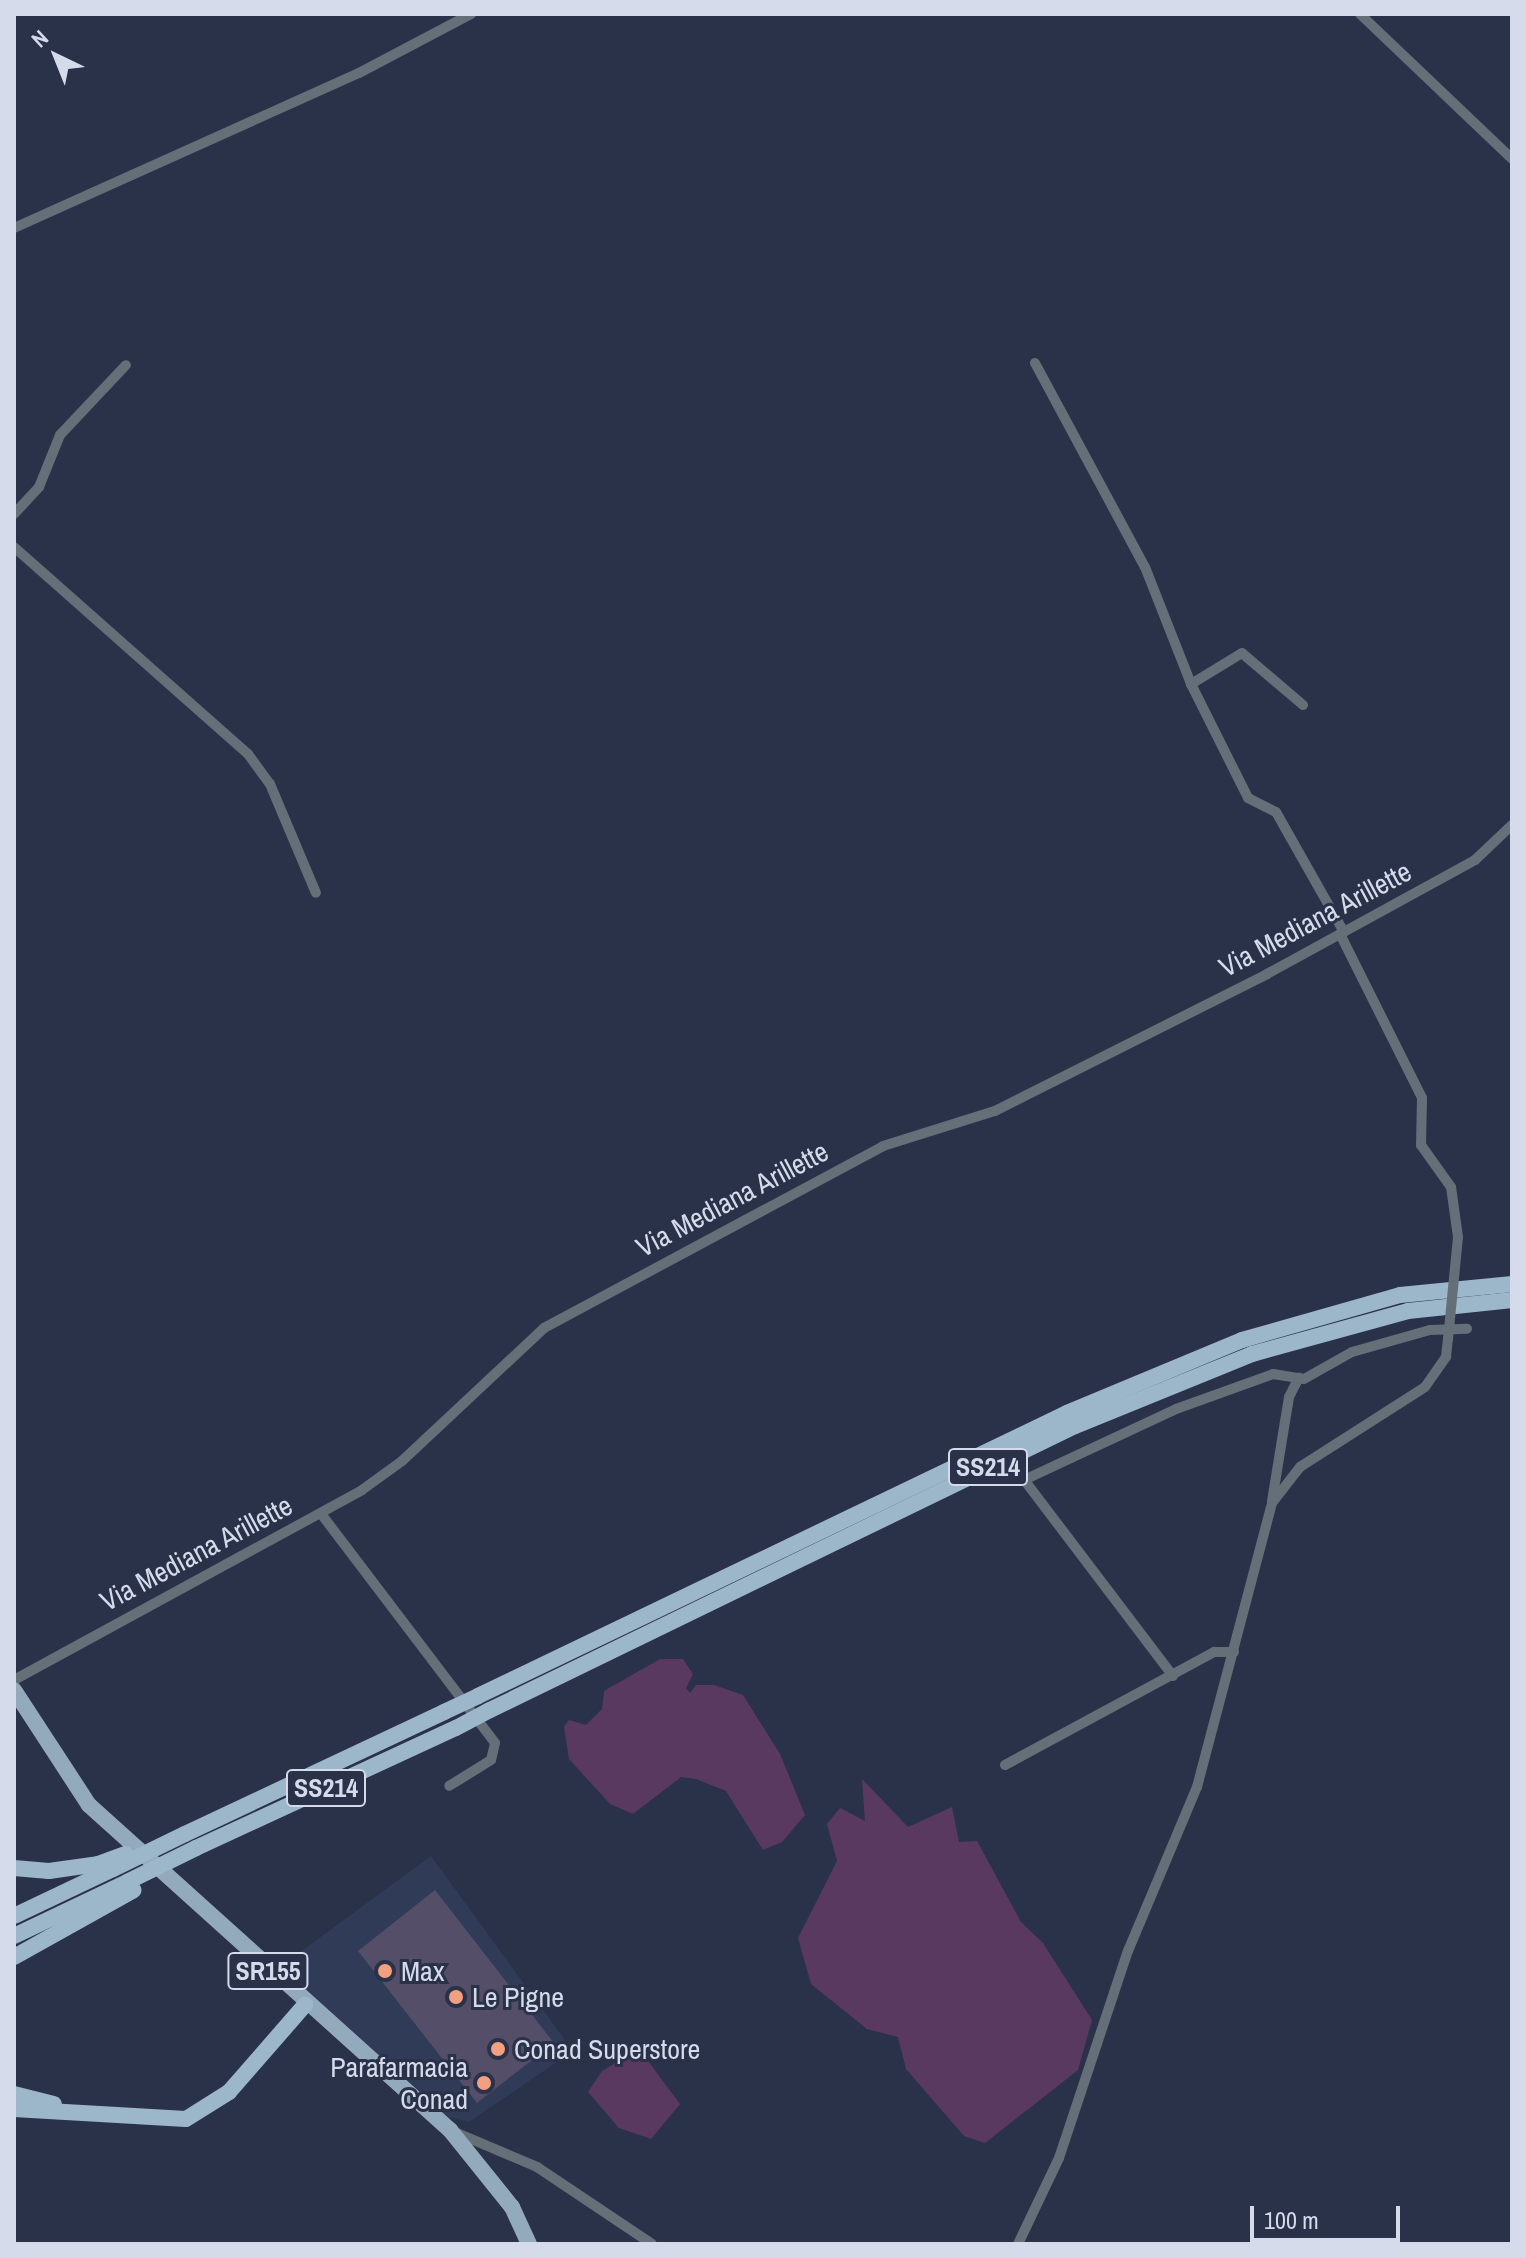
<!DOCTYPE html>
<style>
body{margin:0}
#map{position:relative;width:1526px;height:2258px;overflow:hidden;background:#2a324a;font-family:"Archivo Narrow",sans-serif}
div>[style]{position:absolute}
.built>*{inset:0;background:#303b58}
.green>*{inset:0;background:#5a3960}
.building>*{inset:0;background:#544e68}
.minor>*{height:10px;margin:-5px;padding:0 5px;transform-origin:5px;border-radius:5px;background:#646f78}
.primary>*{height:16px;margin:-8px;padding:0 8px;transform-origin:8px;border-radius:8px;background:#93aabc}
.trunk>*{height:16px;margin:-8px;padding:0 8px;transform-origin:8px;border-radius:8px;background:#9cb6ca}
.minor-bridge>*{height:10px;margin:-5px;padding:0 5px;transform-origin:5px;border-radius:5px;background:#646f78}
.trunk-bridge>*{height:16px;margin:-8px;padding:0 8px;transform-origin:8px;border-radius:8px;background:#9cb6ca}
.dots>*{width:22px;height:22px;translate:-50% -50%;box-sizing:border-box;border:4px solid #2a324a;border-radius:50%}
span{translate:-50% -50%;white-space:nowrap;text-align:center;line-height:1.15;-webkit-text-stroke:6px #2a324a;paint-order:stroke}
.shield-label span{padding:2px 6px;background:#2a324a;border:2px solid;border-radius:6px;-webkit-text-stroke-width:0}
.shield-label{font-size:26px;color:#d5dbea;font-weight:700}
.street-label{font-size:28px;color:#d5dbea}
.poi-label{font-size:28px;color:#d5dbea}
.left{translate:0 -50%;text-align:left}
.right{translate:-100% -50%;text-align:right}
.frame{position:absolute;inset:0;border:16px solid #d5dbea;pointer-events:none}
.north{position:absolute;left:16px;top:16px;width:80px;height:80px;-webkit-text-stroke:6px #2a324a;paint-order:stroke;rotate:317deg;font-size:22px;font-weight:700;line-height:32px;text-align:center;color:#d5dbea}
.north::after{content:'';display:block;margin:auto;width:28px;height:36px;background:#d5dbea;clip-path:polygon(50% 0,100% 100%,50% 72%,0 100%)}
.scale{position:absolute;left:1250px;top:2206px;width:150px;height:36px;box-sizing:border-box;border:4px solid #d5dbea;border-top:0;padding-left:10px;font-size:24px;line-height:28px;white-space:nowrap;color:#d5dbea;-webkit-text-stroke:6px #2a324a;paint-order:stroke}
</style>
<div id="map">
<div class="built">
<i style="clip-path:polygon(431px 1856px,573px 2051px,469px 2122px,448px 2117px,277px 1969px)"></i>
</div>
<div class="green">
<i style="clip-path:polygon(660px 1659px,683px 1659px,693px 1674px,686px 1688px,690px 1693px,696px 1685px,714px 1685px,743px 1695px,780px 1754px,805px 1815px,782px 1842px,763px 1850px,726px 1791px,696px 1779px,681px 1777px,633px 1814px,610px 1804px,569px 1759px,564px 1727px,569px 1720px,586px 1725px,602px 1709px,604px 1691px)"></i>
<i style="clip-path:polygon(862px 1779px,908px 1827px,952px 1807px,959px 1842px,977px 1841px,1021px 1922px,1043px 1943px,1092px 2020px,1078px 2070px,985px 2143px,964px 2136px,906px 2069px,898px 2037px,867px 2029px,811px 1984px,798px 1938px,837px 1861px,827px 1824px,840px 1808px,865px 1821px)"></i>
<i style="clip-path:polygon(639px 2049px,680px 2104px,651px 2139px,619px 2128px,588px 2092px,602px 2071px)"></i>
</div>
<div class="building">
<i style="clip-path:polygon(435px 1890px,554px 2043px,477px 2103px,358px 1951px)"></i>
</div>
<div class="minor">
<i style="left:1360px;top:14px;width:210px;rotate:43.6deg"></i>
<i style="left:14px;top:228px;width:378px;rotate:-24.2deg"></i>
<i style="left:359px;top:73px;width:127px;rotate:-27.8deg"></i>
<i style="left:1035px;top:363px;width:232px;rotate:61.7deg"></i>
<i style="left:1145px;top:567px;width:126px;rotate:68.5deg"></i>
<i style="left:14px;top:514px;width:37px;rotate:-47deg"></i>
<i style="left:39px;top:487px;width:56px;rotate:-68deg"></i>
<i style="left:60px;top:435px;width:96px;rotate:-46.7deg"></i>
<i style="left:14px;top:547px;width:312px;rotate:41.5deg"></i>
<i style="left:248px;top:754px;width:37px;rotate:54deg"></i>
<i style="left:270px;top:784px;width:118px;rotate:67.1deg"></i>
<i style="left:1303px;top:705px;width:80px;rotate:-139.6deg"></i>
<i style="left:1242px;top:653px;width:60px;rotate:148.7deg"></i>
<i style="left:1191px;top:684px;width:127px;rotate:63.4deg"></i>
<i style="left:1248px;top:798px;width:31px;rotate:27deg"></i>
<i style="left:1276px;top:812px;width:138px;rotate:60.5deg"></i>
<i style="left:1340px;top:934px;width:183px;rotate:63.4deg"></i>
<i style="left:1422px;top:1098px;width:47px;rotate:91.2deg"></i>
<i style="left:1421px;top:1145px;width:52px;rotate:54.5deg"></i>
<i style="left:1451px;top:1187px;width:50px;rotate:82deg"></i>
<i style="left:1272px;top:1501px;width:105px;rotate:-80.7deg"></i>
<i style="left:1289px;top:1397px;width:22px;rotate:-63deg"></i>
<i style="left:322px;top:1515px;width:286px;rotate:52.8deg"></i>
<i style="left:495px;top:1743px;width:17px;rotate:103deg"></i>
<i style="left:491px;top:1760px;width:49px;rotate:148.2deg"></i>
<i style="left:1173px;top:1676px;width:246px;rotate:-127.2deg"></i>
<i style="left:1024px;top:1480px;width:168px;rotate:-25deg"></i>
<i style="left:1176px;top:1409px;width:103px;rotate:-19.8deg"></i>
<i style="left:1273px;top:1374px;width:31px;rotate:9deg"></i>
<i style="left:1304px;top:1379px;width:55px;rotate:-29.4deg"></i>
<i style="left:1352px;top:1352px;width:81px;rotate:-15.8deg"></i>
<i style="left:1430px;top:1330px;width:37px;rotate:-2deg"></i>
<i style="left:14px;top:1680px;width:396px;rotate:-28.6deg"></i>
<i style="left:362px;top:1490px;width:49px;rotate:-35.9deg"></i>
<i style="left:402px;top:1461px;width:195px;rotate:-43.1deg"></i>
<i style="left:544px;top:1328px;width:385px;rotate:-28.2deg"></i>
<i style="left:883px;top:1146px;width:117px;rotate:-17.4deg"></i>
<i style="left:995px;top:1111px;width:305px;rotate:-26.7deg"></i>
<i style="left:1267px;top:974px;width:237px;rotate:-28.7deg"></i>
<i style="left:1475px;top:860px;width:51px;rotate:-43.4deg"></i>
<i style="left:1005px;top:1765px;width:238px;rotate:-28.4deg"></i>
<i style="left:1214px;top:1652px;width:20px"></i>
<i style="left:450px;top:2130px;width:95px;rotate:23deg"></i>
<i style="left:537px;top:2167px;width:138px;rotate:33.8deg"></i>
<i style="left:1018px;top:2244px;width:95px;rotate:-64.5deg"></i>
<i style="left:1059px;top:2158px;width:218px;rotate:-71.6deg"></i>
<i style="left:1128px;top:1951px;width:178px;rotate:-67.2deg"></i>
<i style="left:1197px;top:1787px;width:294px;rotate:-75.2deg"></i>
<i style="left:1272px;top:1503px;width:46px;rotate:-52.1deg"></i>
<i style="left:1300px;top:1467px;width:148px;rotate:-32.6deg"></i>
<i style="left:1425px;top:1387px;width:37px;rotate:-55deg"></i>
<i style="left:1446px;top:1357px;width:18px;rotate:-84deg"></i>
</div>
<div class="primary">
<i style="left:14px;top:1690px;width:137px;rotate:56.9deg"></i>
<i style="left:89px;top:1805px;width:486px;rotate:42deg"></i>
<i style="left:450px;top:2130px;width:99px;rotate:51.2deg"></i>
<i style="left:512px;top:2207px;width:41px;rotate:65.3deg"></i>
</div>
<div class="trunk">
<i style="left:478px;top:1696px;width:653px;rotate:-25.66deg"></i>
<i style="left:1067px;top:1413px;width:190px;rotate:-22.6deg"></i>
<i style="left:1242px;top:1340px;width:164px;rotate:-15.9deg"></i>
<i style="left:1400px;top:1295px;width:113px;rotate:-5.6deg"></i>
<i style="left:490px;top:1710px;width:650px;rotate:-25.9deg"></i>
<i style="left:1075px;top:1426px;width:191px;rotate:-22.1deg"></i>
<i style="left:1252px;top:1354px;width:162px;rotate:-15.4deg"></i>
<i style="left:1408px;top:1311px;width:105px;rotate:-6deg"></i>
<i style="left:185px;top:1834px;width:286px;rotate:-25.2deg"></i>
<i style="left:196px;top:1848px;width:286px;rotate:-24.8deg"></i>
<i style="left:14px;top:1868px;width:35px;rotate:5deg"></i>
<i style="left:49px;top:1871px;width:49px;rotate:-8.1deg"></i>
<i style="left:14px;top:1916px;width:110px;rotate:-25.4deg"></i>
<i style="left:14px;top:1936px;width:125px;rotate:-25.5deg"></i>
<i style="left:14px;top:1957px;width:137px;rotate:-29.2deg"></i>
<i style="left:14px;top:2094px;width:41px;rotate:14deg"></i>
<i style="left:14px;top:2109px;width:172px;rotate:3.3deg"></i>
<i style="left:186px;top:2119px;width:51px;rotate:-32.1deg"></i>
<i style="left:229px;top:2092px;width:116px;rotate:-48.9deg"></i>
</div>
<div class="minor-bridge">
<i style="left:1448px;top:1339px;width:102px;rotate:-84.4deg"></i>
</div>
<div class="trunk-bridge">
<i style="left:444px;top:1712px;width:38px;rotate:-25deg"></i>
<i style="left:456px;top:1728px;width:38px;rotate:-28deg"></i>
<i style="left:98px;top:1864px;width:29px;rotate:-20deg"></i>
<i style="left:113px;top:1869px;width:80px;rotate:-25.9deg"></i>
<i style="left:127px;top:1882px;width:77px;rotate:-26.2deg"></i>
</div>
<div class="dots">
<i style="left:385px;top:1971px;background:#f2a080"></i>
<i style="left:456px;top:1997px;background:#f2a080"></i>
<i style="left:498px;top:2049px;background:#f2a080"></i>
<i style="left:484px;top:2083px;background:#f2a080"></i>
</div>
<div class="shield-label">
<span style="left:988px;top:1467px">SS214</span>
<span style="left:326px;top:1788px">SS214</span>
<span style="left:268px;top:1971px">SR155</span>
</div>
<div class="street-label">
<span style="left:1315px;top:919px;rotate:-28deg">Via Mediana Arillette</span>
<span style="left:732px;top:1199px;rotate:-28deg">Via Mediana Arillette</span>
<span style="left:196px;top:1553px;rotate:-28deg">Via Mediana Arillette</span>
</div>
<div class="poi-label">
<span class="left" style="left:401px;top:1971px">Max</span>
<span class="left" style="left:472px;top:1997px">Le Pigne</span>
<span class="left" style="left:514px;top:2049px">Conad Superstore</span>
<span class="right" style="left:468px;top:2083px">Parafarmacia<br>Conad</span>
</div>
<div class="frame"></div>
<div class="north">N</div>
<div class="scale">100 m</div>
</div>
